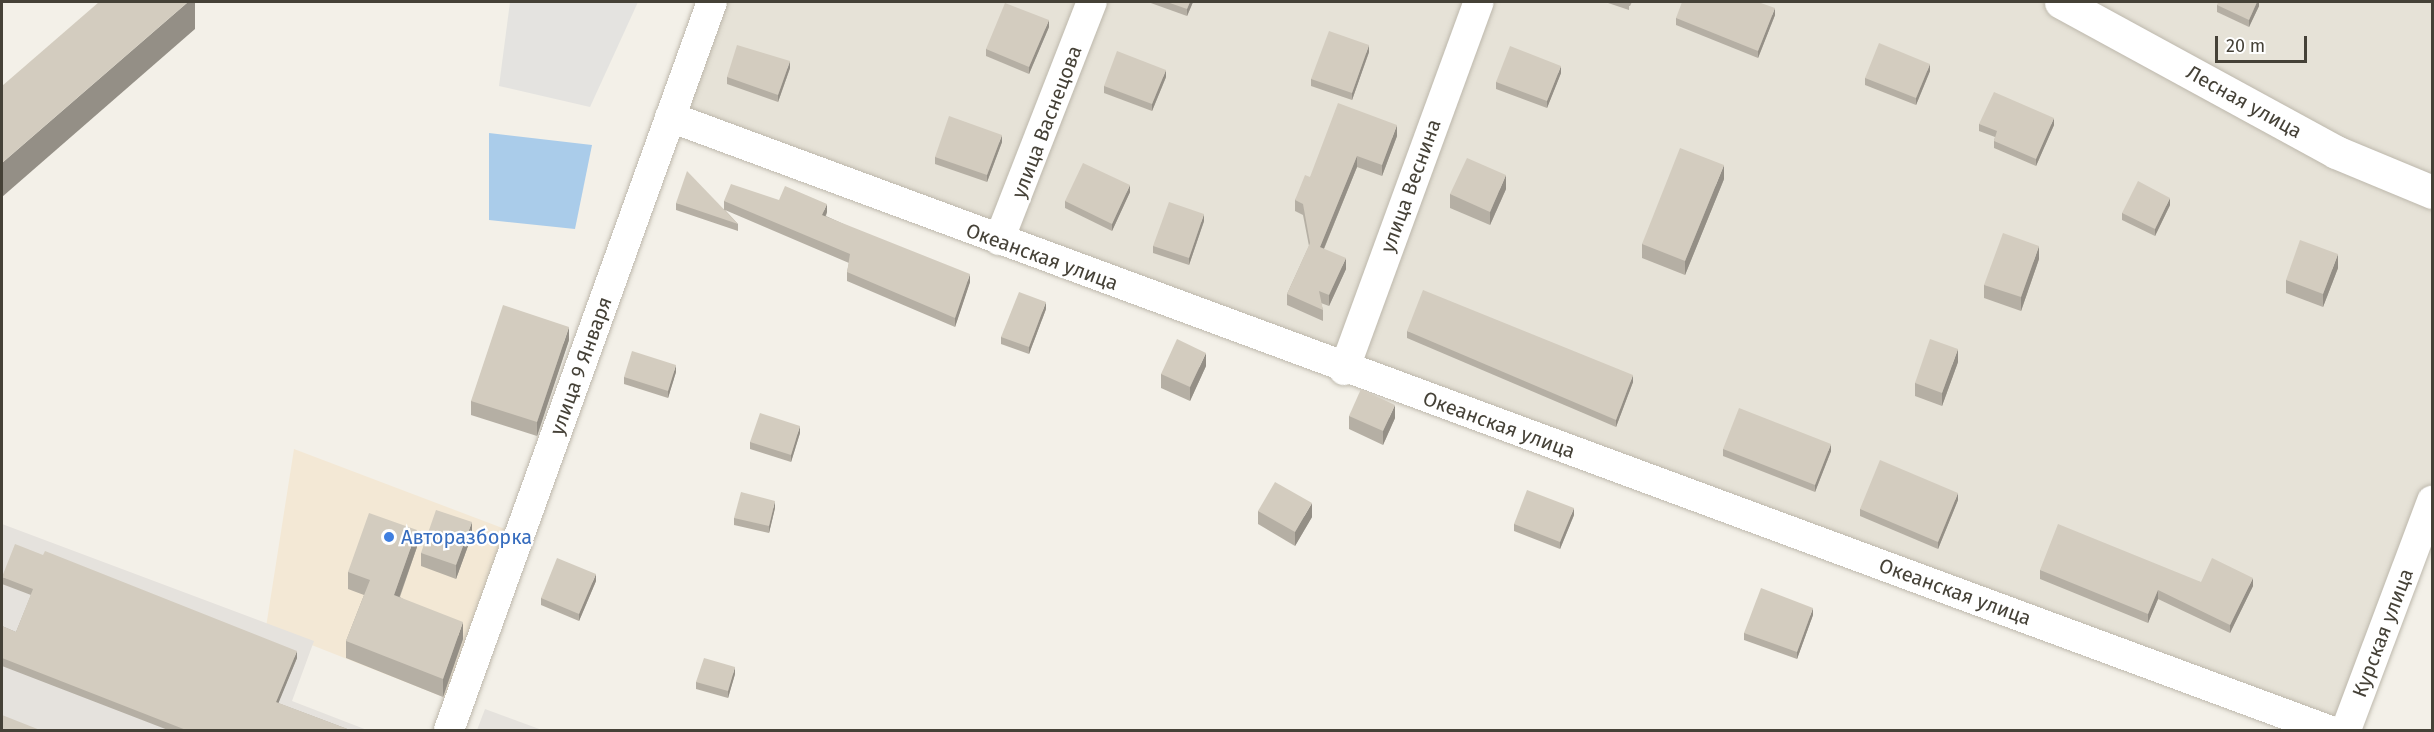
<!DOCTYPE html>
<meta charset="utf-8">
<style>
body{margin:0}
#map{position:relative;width:2434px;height:732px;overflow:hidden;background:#f3f0e8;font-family:"Fira Sans",sans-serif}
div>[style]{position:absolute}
.residential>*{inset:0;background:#e6e2d7}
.commercial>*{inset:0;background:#f3e8d5}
.industrial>*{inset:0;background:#e5e2dd}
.parking>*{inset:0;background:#e4e3e0}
.water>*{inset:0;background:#aaccea}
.roads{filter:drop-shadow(0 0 2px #bdb8ac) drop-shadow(0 0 2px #bdb8ac)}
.minor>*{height:30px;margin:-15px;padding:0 15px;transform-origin:15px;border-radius:15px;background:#fff}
.tertiary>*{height:33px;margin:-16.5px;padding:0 16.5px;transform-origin:16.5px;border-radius:16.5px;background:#fff}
.wall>*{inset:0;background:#b5afa4}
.shaded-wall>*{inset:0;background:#948f86}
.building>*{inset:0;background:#d3ccbf}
.dots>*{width:16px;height:16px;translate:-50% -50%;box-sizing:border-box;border:3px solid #fff;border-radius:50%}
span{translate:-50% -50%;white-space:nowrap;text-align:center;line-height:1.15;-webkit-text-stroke:4.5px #fff;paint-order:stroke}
.street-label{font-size:20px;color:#454137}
.shop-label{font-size:20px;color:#366cbe}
.left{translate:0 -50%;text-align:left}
.frame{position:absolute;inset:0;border:3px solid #454137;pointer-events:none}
.scale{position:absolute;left:2215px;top:36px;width:92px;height:27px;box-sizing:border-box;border:3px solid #454137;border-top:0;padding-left:8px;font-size:18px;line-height:21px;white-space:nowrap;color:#454137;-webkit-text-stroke:4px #fff;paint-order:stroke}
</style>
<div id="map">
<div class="residential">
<i style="clip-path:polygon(712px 2px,2432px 2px,2432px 501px,2346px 730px,670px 117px)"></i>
</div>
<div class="commercial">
<i style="clip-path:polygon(294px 449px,505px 529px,446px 698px,266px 627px)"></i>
</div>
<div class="industrial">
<i style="clip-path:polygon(2px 524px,314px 641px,292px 701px,367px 730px,2px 730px)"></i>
<i style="clip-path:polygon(485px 709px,542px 730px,477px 730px)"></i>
</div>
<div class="parking">
<i style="clip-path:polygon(510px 2px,638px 2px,590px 107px,499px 86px)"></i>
</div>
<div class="water">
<i style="clip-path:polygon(489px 133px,592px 145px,575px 229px,489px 220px)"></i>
</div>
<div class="roads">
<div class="minor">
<i style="left:670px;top:117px;width:1768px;rotate:20.29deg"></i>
<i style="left:999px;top:240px;width:256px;rotate:-68.7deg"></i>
<i style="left:1344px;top:370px;width:392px;rotate:-69.9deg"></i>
<i style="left:449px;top:730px;width:774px;rotate:-70.14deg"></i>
<i style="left:2346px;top:730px;width:245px;rotate:-69.4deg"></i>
</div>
<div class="tertiary">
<i style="left:2061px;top:2px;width:313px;rotate:28.6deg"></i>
<i style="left:2336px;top:152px;width:104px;rotate:22.6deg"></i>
</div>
</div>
<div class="wall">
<i style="clip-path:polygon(1148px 2px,1193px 2px,1187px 16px)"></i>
<i style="clip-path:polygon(1605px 2px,1632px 2px,1630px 6px,1629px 6px,1629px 10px)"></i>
<i style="clip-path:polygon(2259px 2px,2259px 6px,2249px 27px,2217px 12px,2217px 5px)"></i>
<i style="clip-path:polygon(1775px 15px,1758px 58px,1676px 25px,1676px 18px)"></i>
<i style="clip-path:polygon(1049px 27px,1029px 74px,986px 56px,986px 49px)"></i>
<i style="clip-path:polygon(1369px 52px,1352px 100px,1311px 86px,1311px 79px)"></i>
<i style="clip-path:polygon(790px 68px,778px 102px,727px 84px,727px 77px)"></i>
<i style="clip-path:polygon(1930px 71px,1916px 105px,1865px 85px,1865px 78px)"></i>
<i style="clip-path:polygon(1561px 73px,1547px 108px,1496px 89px,1496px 82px)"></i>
<i style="clip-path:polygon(1166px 77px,1152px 111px,1104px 93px,1104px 86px)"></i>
<i style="clip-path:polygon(1979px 124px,2054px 125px,2036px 166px,1994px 148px,1994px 141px,1995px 137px,1979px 131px)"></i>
<i style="clip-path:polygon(1397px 136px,1382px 176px,1357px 167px,1324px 249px,1346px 269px,1329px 306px,1321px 303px,1323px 310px,1323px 321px,1287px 305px,1287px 294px,1309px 246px,1303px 215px,1295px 211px,1295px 200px,1310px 177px)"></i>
<i style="clip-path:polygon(1002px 142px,987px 182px,935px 164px,935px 157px)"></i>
<i style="clip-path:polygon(1724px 179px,1685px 275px,1642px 258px,1642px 244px)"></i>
<i style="clip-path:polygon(1506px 189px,1490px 225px,1450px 208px,1450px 194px)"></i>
<i style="clip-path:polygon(1130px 192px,1112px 231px,1065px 208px,1065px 201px)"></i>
<i style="clip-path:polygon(779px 200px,827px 212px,826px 216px,970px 282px,955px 327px,847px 281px,847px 272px,849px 263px,725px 210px,738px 224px,738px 231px,676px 210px,676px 203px,724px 209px,724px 201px)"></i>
<i style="clip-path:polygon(2170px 205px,2155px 236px,2122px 220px,2122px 213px)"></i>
<i style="clip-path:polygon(1204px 221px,1189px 265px,1153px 253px,1153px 246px)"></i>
<i style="clip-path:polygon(2039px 259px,2021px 311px,1984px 298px,1984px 285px)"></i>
<i style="clip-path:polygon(2338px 268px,2323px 307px,2286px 293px,2286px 280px)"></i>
<i style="clip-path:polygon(1046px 309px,1029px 354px,1001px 344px,1001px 337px)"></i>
<i style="clip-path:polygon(1407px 331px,1633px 382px,1616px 427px,1407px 338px)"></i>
<i style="clip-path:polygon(569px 340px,537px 436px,471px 415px,471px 401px)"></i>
<i style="clip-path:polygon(1958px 362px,1942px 406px,1915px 396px,1915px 383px)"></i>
<i style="clip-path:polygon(1206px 366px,1190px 401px,1161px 388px,1161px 374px)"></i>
<i style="clip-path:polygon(676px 372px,668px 398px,624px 384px,624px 377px)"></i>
<i style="clip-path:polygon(1349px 416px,1395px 418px,1383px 445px,1349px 429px)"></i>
<i style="clip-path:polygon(800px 433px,791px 462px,750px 449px,750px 442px)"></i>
<i style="clip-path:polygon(1723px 449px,1831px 451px,1815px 492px,1723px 456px)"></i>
<i style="clip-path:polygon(1958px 500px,1938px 549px,1860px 516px,1860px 509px)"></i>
<i style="clip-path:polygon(775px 508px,769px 533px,734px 525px,734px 518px)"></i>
<i style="clip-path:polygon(1258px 511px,1312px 517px,1295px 546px,1258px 524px)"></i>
<i style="clip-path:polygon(1574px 515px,1560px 549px,1514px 531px,1514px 524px)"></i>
<i style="clip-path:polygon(472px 535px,456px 579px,421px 566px,421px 553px)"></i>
<i style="clip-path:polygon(417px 547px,400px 597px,463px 639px,443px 697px,346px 658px,346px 641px,364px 595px,348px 589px,348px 572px)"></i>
<i style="clip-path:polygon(2040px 570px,2201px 582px,2253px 586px,2230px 633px,2158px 599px,2148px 623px,2040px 579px)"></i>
<i style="clip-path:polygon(2px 577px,297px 658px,278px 703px,350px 730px,168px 730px,2px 666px,2px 626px,16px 632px,31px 595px,2px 584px)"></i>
<i style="clip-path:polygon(596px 581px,579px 621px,541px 605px,541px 598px)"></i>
<i style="clip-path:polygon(1813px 615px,1797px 659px,1744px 640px,1744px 633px)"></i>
<i style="clip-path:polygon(735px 674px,728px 698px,696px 689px,696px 682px)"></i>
</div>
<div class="shaded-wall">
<i style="clip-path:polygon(188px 2px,195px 2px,195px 29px,2px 197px,2px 163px)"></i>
<i style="clip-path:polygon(1190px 2px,1193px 2px,1187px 16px,1187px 9px)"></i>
<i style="clip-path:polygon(2257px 2px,2259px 2px,2259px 6px,2249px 27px,2249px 20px)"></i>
<i style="clip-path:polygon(1775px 8px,1775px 15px,1758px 58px,1758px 51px)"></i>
<i style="clip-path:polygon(1049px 20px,1049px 27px,1029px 74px,1029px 67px)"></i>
<i style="clip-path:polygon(1369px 45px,1369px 52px,1352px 100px,1352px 93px)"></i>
<i style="clip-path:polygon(790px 61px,790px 68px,778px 102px,778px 95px)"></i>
<i style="clip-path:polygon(1930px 64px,1930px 71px,1916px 105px,1916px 98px)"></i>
<i style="clip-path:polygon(1561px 66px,1561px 73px,1547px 108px,1547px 101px)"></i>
<i style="clip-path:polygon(1166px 70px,1166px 77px,1152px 111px,1152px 104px)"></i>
<i style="clip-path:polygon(2054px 118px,2054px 125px,2036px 166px,2036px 159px)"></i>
<i style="clip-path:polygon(1397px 125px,1397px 136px,1382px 176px,1382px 165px)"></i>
<i style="clip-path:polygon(1002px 135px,1002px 142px,987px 182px,987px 175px)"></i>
<i style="clip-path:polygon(1357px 156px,1357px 167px,1320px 258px,1320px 247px)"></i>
<i style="clip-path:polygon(1724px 165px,1724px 179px,1685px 275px,1685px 261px)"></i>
<i style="clip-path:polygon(1506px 175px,1506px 189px,1490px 225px,1490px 212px)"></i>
<i style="clip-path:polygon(1130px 185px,1130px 192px,1112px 231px,1112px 224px)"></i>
<i style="clip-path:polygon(2170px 198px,2170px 205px,2155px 236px,2155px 229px)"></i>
<i style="clip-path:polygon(827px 204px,827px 212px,822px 224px,822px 215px)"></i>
<i style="clip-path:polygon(1204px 214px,1204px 221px,1189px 265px,1189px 258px)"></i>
<i style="clip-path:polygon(2039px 246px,2039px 259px,2021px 311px,2021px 297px)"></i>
<i style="clip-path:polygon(2338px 254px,2338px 268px,2323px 307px,2323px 294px)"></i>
<i style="clip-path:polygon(1346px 258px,1346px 269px,1329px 306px,1329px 295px)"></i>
<i style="clip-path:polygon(970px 274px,970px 282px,955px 327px,955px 318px)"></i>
<i style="clip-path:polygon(1046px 302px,1046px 309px,1029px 354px,1029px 347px)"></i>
<i style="clip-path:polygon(569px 327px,569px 340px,537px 436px,537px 422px)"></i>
<i style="clip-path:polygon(1958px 349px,1958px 362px,1942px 406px,1942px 393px)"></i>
<i style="clip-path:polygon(1206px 353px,1206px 366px,1190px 401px,1190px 387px)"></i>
<i style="clip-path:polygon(676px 365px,676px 372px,668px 398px,668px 391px)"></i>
<i style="clip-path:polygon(1633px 375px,1633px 382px,1616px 427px,1616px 420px)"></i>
<i style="clip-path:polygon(1395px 405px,1395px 418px,1383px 445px,1383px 431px)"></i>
<i style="clip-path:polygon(800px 426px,800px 433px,791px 462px,791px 455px)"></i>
<i style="clip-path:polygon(1831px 444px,1831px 451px,1815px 492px,1815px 485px)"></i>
<i style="clip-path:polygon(1958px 493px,1958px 500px,1938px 549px,1938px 542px)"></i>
<i style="clip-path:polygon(775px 501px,775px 508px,769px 533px,769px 526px)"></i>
<i style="clip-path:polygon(1312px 503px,1312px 517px,1295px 546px,1295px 532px)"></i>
<i style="clip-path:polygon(1574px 508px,1574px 515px,1560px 549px,1560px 542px)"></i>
<i style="clip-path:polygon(472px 522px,472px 535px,456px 579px,456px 565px)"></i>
<i style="clip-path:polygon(417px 530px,417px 547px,394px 612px,394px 595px)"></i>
<i style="clip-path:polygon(596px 574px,596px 581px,579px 621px,579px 614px)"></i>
<i style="clip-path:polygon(2253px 578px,2253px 586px,2230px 633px,2230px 625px)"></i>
<i style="clip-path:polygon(2158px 590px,2158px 599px,2148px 623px,2148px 614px)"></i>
<i style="clip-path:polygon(1813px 608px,1813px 615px,1797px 659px,1797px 652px)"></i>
<i style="clip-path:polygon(463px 622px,463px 639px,443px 697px,443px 679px)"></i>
<i style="clip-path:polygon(297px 651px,297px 658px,276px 709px,276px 702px)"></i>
<i style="clip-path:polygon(735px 667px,735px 674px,728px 698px,728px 691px)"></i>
</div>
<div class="building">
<i style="clip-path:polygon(99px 2px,188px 2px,2px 163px,2px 86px)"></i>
<i style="clip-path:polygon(1167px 2px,1190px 2px,1187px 9px)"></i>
<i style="clip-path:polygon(1682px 2px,1758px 2px,1775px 8px,1758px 51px,1676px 18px)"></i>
<i style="clip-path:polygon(2218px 2px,2257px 2px,2249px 20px,2217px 5px)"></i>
<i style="clip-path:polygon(1005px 3px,1049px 20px,1029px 67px,986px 49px)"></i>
<i style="clip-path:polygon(1329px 31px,1369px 45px,1352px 93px,1311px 79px)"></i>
<i style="clip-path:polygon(1879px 43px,1930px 64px,1916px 98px,1865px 78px)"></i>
<i style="clip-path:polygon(737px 45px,790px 61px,778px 95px,727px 77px)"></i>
<i style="clip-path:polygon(1510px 46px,1561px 66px,1547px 101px,1496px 82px)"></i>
<i style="clip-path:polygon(1117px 51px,1166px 70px,1152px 104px,1104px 86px)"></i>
<i style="clip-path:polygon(1994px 92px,2054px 118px,2036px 159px,1994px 141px,1997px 131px,1979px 124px)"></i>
<i style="clip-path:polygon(1338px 103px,1397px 125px,1382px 165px,1357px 156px,1320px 247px,1346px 258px,1329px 295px,1319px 291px,1323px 310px,1287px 294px,1310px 243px,1303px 204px,1295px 200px,1305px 175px,1310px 177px)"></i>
<i style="clip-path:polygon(949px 116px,1002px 135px,987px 175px,935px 157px)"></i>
<i style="clip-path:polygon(1680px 148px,1724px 165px,1685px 261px,1642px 244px)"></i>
<i style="clip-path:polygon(1467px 158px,1506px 175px,1490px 212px,1450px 194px)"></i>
<i style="clip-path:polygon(1083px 163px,1130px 185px,1112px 224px,1065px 201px)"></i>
<i style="clip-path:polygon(687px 171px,738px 224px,676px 203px)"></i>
<i style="clip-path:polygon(2138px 181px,2170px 198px,2155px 229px,2122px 213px)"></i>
<i style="clip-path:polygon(731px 184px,779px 200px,785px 186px,827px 204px,822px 215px,970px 274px,955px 318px,847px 272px,850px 254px,724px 201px)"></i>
<i style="clip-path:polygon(1169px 202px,1204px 214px,1189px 258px,1153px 246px)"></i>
<i style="clip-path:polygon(2003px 233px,2039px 246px,2021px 297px,1984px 285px)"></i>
<i style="clip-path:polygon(2300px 240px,2338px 254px,2323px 294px,2286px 280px)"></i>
<i style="clip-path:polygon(1423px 290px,1633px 375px,1616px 420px,1407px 331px)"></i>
<i style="clip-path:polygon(1019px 292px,1046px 302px,1029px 347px,1001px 337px)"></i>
<i style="clip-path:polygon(503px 305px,569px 327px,537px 422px,471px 401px)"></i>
<i style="clip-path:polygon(1177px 339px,1206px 353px,1190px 387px,1161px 374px)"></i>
<i style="clip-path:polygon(1930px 339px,1958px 349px,1942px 393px,1915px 383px)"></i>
<i style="clip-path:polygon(632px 351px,676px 365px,668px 391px,624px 377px)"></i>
<i style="clip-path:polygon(1361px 389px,1395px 405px,1383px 431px,1349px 416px)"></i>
<i style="clip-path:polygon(1739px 408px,1831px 444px,1815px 485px,1723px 449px)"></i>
<i style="clip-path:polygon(760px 413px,800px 426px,791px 455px,750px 442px)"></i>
<i style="clip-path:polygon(1880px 460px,1958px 493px,1938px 542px,1860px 509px)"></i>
<i style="clip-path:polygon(1275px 482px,1312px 503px,1295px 532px,1258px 511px)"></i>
<i style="clip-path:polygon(1527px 490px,1574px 508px,1560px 542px,1514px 524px)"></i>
<i style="clip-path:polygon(741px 492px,775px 501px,769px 526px,734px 518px)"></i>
<i style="clip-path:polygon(436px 510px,472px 522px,456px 565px,421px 553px)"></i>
<i style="clip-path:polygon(369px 513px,417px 530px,394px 595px,463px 622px,443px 679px,346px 641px,370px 580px,348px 572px)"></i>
<i style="clip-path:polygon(2058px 524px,2201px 582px,2212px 558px,2253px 578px,2230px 625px,2158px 590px,2148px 614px,2040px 570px)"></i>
<i style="clip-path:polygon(15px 544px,43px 555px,45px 551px,297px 651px,276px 702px,350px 730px,186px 730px,2px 658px,2px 626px,16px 632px,33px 589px,2px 577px)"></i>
<i style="clip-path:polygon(557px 558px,596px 574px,579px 614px,541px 598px)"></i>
<i style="clip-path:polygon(1761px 588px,1813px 608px,1797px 652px,1744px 633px)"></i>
<i style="clip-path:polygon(704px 658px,735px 667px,728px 691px,696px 682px)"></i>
<i style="clip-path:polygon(2px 715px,40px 730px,2px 730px)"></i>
</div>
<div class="dots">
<i style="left:389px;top:537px;background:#3f7fe0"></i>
</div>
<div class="street-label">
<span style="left:2244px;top:102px;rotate:29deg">Лесная улица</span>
<span style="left:1047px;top:122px;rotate:-69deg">улица Васнецова</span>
<span style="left:1411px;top:186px;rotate:-70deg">улица Веснина</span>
<span style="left:1042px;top:257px;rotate:20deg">Океанская улица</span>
<span style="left:581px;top:366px;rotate:-70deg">улица 9 Января</span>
<span style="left:1499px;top:425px;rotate:20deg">Океанская улица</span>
<span style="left:1955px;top:592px;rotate:20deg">Океанская улица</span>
<span style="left:2383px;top:633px;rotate:-69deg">Курская улица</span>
</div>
<div class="shop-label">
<span class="left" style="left:401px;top:537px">Авторазборка</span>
</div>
<div class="frame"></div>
<div class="scale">20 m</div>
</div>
